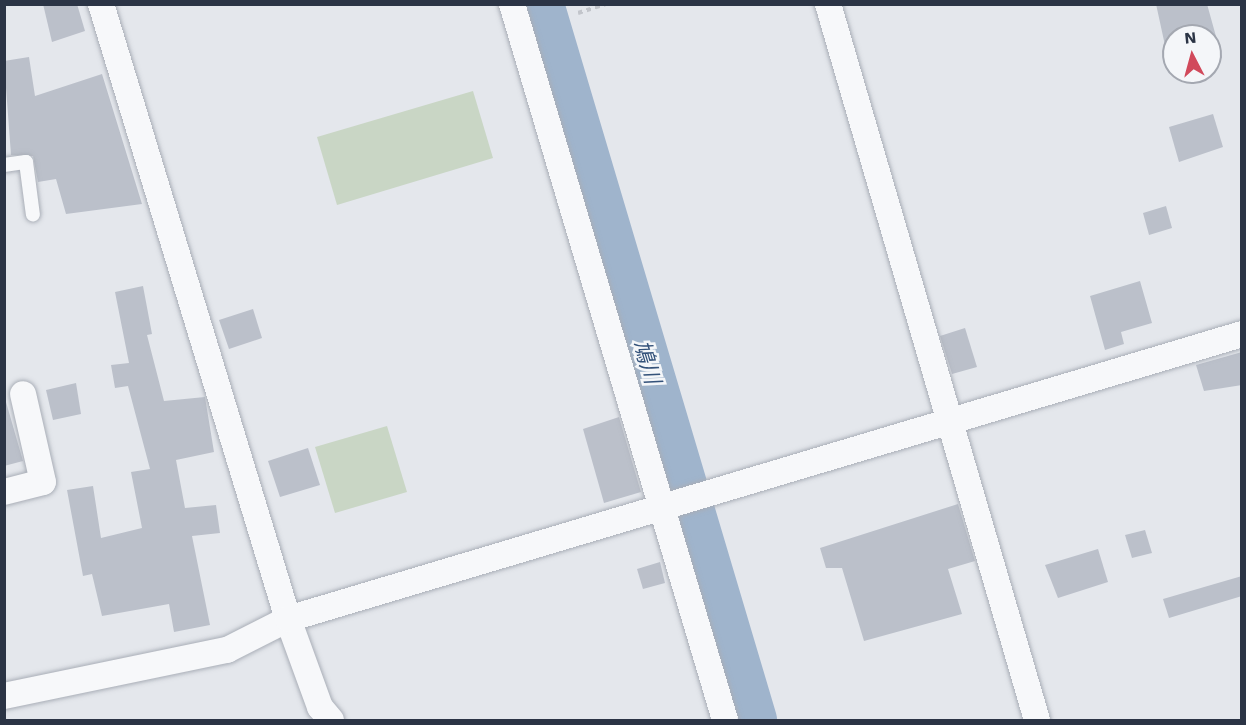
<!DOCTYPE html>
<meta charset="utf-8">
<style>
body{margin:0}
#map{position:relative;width:1246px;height:725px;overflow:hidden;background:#e4e7ec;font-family:"Work Sans","Noto Sans JP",sans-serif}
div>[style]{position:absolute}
.green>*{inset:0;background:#c9d6c5}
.river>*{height:48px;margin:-24px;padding:0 24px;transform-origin:24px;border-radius:24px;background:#9fb4cc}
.building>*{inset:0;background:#bbc0ca}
.path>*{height:4px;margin-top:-2px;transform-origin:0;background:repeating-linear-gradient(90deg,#c2c5cb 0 4.5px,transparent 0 9px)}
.roads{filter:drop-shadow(0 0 2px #a9aeb7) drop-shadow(0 0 2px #a9aeb7)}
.service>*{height:14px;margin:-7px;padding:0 7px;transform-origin:7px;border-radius:7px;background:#f7f8fa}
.minor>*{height:26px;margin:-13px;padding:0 13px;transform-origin:13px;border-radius:13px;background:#f7f8fa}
span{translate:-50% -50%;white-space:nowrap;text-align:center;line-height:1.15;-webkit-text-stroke:5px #f4f6f9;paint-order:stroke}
.water-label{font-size:22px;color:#34527a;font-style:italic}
.frame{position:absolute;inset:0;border:6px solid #2b3445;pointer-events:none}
.north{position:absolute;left:1162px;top:24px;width:60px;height:60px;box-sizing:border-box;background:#f4f6f9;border:2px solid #a4a8b1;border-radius:50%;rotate:354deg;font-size:16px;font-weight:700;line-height:24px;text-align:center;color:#2b3445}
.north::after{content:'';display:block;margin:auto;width:21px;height:27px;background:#d1495b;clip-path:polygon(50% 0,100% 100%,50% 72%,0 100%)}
</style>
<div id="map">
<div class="green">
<i style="clip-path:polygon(473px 91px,493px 158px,337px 205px,317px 137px)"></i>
<i style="clip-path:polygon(387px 426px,407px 492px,335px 513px,315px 447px)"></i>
</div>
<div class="river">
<i style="left:540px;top:4px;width:747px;rotate:73.43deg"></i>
</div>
<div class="building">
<i style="clip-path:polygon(43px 4px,77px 4px,85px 31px,52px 42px)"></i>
<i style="clip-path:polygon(1156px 4px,1207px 4px,1222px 58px,1210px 62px,1210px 36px,1174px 36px,1171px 73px)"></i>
<i style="clip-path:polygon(29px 57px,35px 96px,102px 74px,142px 204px,66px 214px,56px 179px,38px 182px,33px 156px,11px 155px,4px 61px)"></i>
<i style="clip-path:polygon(1213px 114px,1223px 147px,1179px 162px,1169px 127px)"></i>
<i style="clip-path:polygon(1166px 206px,1172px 228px,1149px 235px,1143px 213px)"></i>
<i style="clip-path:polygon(1140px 281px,1152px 323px,1121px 332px,1124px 344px,1105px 350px,1090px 296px)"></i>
<i style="clip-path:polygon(143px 286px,152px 334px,147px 335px,164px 401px,205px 397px,214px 452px,176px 460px,185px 508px,216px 505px,220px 533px,192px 536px,210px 625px,174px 632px,169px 604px,102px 616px,92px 574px,83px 576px,67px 490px,93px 486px,101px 538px,142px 528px,131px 472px,150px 469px,128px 386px,115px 388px,111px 365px,129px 363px,115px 292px)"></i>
<i style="clip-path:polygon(253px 309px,262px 338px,229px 349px,219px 320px)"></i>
<i style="clip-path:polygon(965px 328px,977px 367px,952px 374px,940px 336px)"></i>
<i style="clip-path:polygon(1242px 352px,1242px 385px,1204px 391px,1196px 365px)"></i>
<i style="clip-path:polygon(76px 383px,81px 414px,53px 420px,46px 390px)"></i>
<i style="clip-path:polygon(4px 395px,23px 461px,4px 466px)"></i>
<i style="clip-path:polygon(619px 417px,641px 492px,604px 503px,583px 429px)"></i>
<i style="clip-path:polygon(308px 448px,320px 485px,280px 497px,268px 461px)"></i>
<i style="clip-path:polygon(958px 504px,975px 561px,948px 569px,962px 614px,864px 641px,842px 568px,826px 568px,820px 548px)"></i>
<i style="clip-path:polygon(1145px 530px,1152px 553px,1132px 558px,1125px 535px)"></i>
<i style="clip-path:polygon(1098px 549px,1108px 582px,1058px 598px,1045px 565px)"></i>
<i style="clip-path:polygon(660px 562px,665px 583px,643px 589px,637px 569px)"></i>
<i style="clip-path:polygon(1242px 576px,1242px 596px,1169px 618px,1163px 599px)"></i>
</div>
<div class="path">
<i style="left:578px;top:13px;width:29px;rotate:-18deg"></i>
</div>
<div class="roads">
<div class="service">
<i style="left:4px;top:165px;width:22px;rotate:-8deg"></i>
<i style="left:26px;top:162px;width:53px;rotate:82.5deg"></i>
</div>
<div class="minor">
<i style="left:101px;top:4px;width:643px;rotate:73.09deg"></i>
<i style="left:288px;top:619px;width:94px;rotate:70deg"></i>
<i style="left:320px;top:707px;width:17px;rotate:50deg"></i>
<i style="left:512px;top:4px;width:747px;rotate:73.43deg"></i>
<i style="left:828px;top:4px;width:746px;rotate:73.73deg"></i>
<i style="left:4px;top:492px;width:40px;rotate:-14.4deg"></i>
<i style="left:43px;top:482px;width:90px;rotate:-102.8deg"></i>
<i style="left:4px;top:696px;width:228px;rotate:-11.7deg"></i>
<i style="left:227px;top:650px;width:68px;rotate:-26.9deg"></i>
<i style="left:288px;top:619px;width:996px;rotate:-16.63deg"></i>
</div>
</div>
<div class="water-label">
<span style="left:647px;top:362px;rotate:73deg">鳩川</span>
</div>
<div class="frame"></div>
<div class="north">N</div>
</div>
